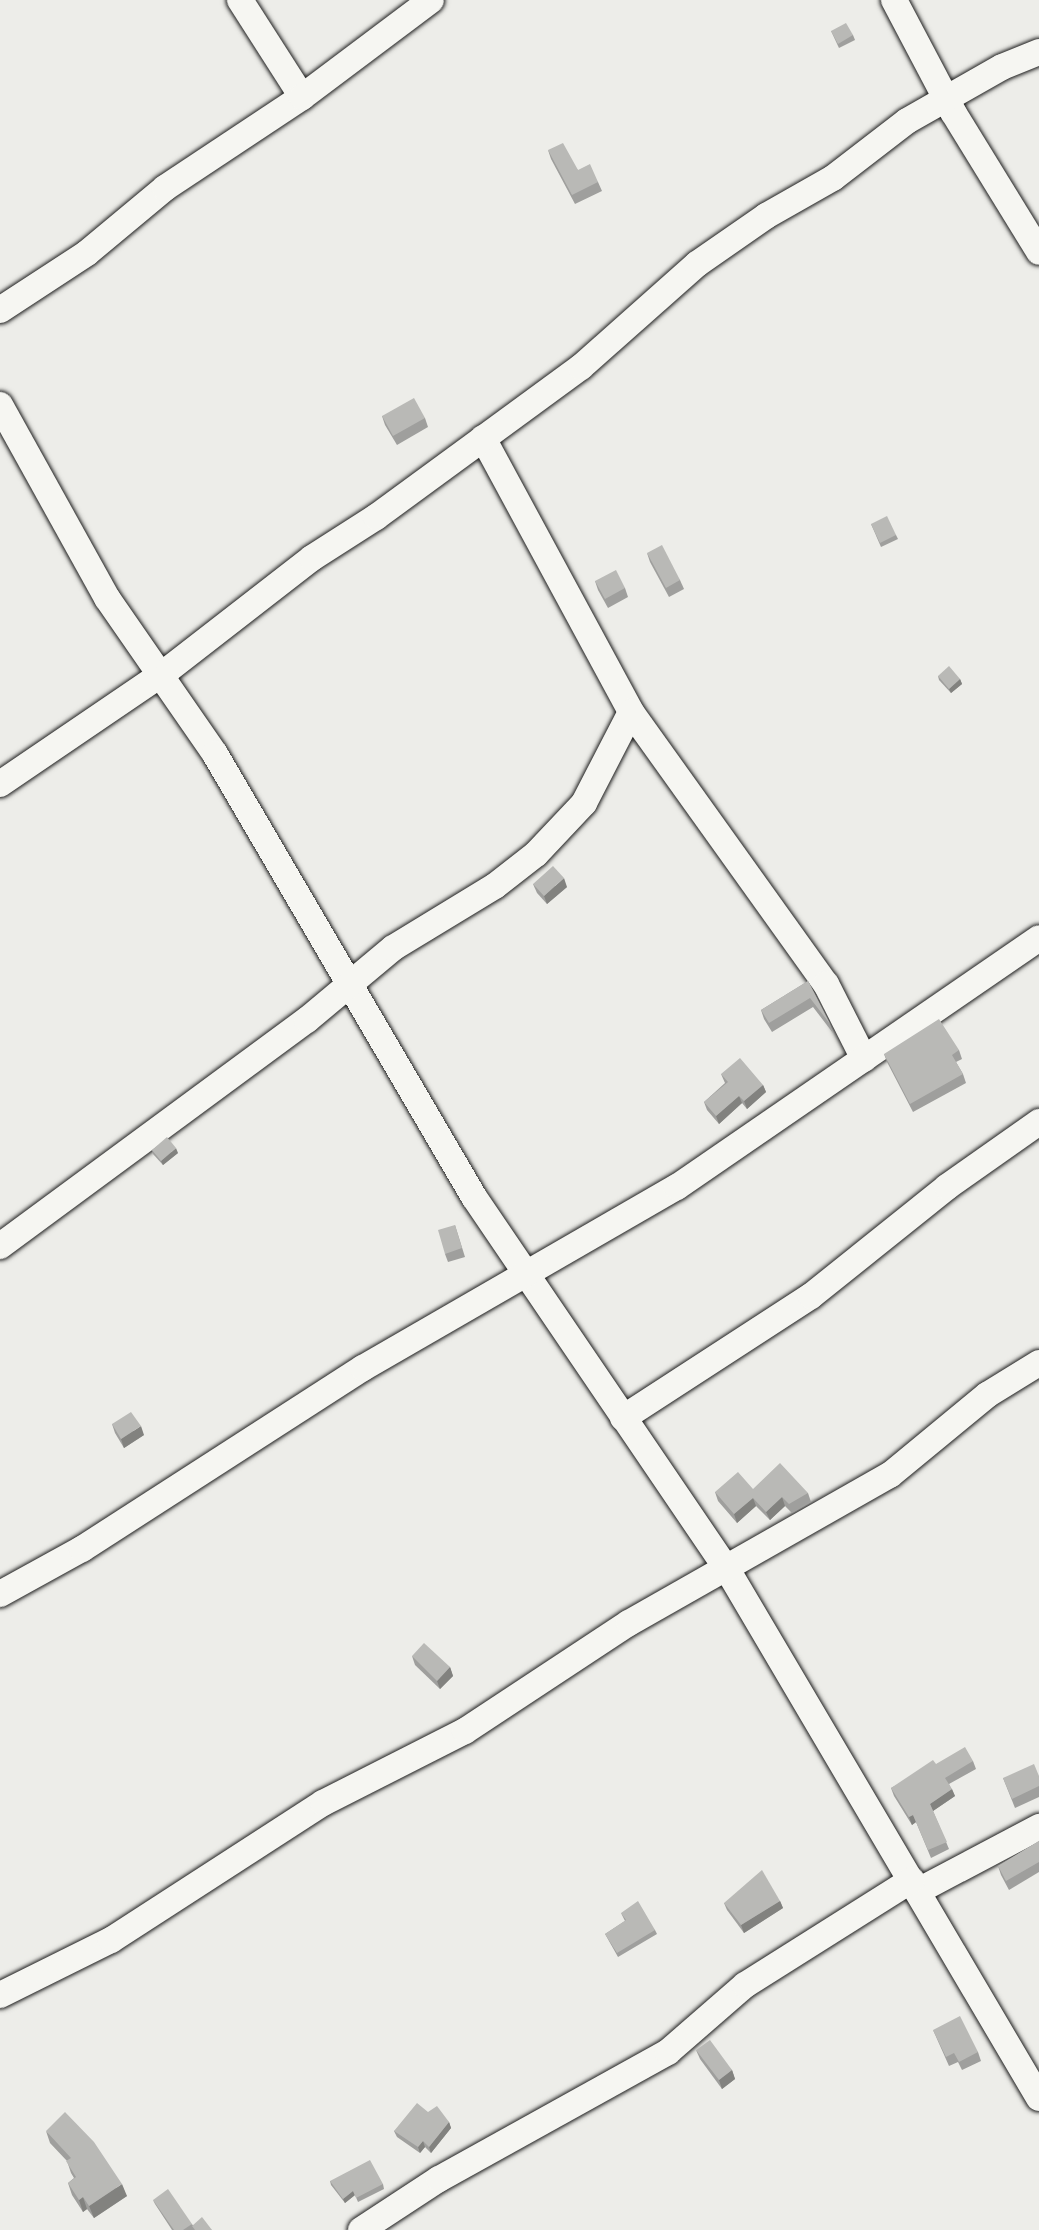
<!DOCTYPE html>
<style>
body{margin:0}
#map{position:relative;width:1039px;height:2230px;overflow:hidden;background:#edede9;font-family:Sriracha,sans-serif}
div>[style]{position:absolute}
.roads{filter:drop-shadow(0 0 2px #1c1c1c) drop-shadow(0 0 2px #1c1c1c)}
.minor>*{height:26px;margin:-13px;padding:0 13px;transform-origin:13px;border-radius:13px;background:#f6f6f2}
.wall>*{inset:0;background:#9f9f9d}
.shaded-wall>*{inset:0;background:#82827f}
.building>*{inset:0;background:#b9b9b6}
span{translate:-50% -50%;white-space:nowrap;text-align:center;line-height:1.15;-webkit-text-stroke:5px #f6f6f2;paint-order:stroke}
</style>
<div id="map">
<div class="roads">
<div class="minor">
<i style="left:240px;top:0;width:115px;rotate:57.4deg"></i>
<i style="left:894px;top:0;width:127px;rotate:62.2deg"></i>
<i style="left:953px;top:112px;width:164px;rotate:58.4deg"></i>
<i style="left:0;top:310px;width:104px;rotate:-33.2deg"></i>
<i style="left:87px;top:253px;width:102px;rotate:-39.8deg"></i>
<i style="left:165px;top:188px;width:164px;rotate:-33.6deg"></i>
<i style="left:302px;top:97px;width:161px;rotate:-36.9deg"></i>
<i style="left:0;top:405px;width:221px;rotate:61deg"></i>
<i style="left:107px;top:598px;width:190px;rotate:55.3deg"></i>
<i style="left:215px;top:754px;width:513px;rotate:59.69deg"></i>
<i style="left:474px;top:1197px;width:450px;rotate:55.8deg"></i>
<i style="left:727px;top:1569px;width:614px;rotate:59.47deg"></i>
<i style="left:483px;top:438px;width:311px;rotate:61.6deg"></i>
<i style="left:631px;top:712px;width:335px;rotate:54.4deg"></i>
<i style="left:826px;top:984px;width:84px;rotate:63.1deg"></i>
<i style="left:0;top:784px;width:204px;rotate:-34.2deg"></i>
<i style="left:169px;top:669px;width:181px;rotate:-37.8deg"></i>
<i style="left:312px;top:558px;width:76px;rotate:-32.6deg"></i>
<i style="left:376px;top:517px;width:254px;rotate:-36.2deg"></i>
<i style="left:581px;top:367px;width:155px;rotate:-41.6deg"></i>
<i style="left:697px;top:264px;width:84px;rotate:-34.8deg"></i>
<i style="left:766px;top:216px;width:77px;rotate:-29.6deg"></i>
<i style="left:833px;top:178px;width:93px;rotate:-37.6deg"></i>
<i style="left:907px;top:121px;width:109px;rotate:-29.6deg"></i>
<i style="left:1002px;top:67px;width:40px;rotate:-22deg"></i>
<i style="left:0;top:1246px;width:381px;rotate:-36.4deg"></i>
<i style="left:307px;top:1020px;width:112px;rotate:-39.9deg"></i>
<i style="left:393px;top:948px;width:119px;rotate:-31.3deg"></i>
<i style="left:495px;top:886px;width:52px;rotate:-38deg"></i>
<i style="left:536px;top:854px;width:70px;rotate:-46.7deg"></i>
<i style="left:584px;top:803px;width:102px;rotate:-62.7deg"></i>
<i style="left:623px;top:1418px;width:224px;rotate:-33deg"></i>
<i style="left:811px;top:1296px;width:174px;rotate:-38.7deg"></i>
<i style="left:947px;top:1187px;width:113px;rotate:-35.2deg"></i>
<i style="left:0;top:1594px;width:94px;rotate:-28.8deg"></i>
<i style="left:82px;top:1549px;width:334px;rotate:-32.8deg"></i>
<i style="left:363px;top:1368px;width:362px;rotate:-30deg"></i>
<i style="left:677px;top:1187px;width:439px;rotate:-34.5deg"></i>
<i style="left:918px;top:1891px;width:137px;rotate:-27.9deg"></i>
<i style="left:0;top:1995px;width:124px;rotate:-26.4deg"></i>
<i style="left:111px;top:1940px;width:252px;rotate:-32.9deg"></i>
<i style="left:323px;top:1803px;width:159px;rotate:-26.9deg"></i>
<i style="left:465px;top:1731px;width:196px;rotate:-33.4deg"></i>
<i style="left:629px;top:1623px;width:300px;rotate:-29.6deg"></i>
<i style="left:890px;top:1475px;width:126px;rotate:-39.5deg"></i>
<i style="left:987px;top:1395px;width:61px;rotate:-31.6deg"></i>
<i style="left:361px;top:2230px;width:93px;rotate:-33.2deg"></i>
<i style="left:439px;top:2179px;width:262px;rotate:-29deg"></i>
<i style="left:668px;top:2052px;width:102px;rotate:-41deg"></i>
<i style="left:745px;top:1985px;width:197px;rotate:-32.2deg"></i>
</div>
</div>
<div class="wall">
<i style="clip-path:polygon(831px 31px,853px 35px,855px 40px,839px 48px)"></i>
<i style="clip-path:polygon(548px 150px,578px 170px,598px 182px,602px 191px,575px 204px,551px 159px)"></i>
<i style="clip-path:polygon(382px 416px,425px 418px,428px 427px,397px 445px,385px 425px)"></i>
<i style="clip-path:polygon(871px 524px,896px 535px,898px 539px,881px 547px)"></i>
<i style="clip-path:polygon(647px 553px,680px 580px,684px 589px,669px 597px,650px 562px)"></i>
<i style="clip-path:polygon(595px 581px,625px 588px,628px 597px,608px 608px,598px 590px)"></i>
<i style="clip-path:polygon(938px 676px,960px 679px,962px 684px,951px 693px,939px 680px)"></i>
<i style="clip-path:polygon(533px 884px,567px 887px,547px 904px,537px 893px)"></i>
<i style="clip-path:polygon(808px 981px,830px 1024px,833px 1033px,813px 1007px,772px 1032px,764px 1019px,761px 1010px)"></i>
<i style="clip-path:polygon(959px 1050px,962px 1059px,956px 1062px,963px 1074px,966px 1083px,913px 1112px,887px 1062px,884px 1054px)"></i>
<i style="clip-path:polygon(721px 1074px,763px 1085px,766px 1092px,747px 1109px,742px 1103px,719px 1124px,707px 1110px,704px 1102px,725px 1083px)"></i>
<i style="clip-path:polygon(152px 1150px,178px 1153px,163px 1165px,153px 1154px)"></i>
<i style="clip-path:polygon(455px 1225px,465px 1257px,448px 1262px,445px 1254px)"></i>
<i style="clip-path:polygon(112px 1424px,144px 1435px,124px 1448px,115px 1433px)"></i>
<i style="clip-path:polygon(753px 1489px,808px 1493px,811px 1502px,792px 1513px,785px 1506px,770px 1520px,756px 1506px,737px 1523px,718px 1501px,715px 1492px)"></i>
<i style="clip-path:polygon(412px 1656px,450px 1667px,453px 1676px,440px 1689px,415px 1665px)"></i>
<i style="clip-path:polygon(973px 1761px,976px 1769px,949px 1784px,955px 1796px,933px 1811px,949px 1849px,931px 1858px,916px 1822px,912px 1825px,894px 1796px,891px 1788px,936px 1764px)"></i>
<i style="clip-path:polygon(1039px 1776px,1039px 1797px,1015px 1808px,1003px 1778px)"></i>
<i style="clip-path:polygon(1039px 1841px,1039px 1872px,1009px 1890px,1001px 1875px,998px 1866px)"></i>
<i style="clip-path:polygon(780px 1901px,783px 1908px,744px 1933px,727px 1910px,724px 1903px)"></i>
<i style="clip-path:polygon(621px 1913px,655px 1930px,657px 1934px,618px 1957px,605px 1934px,625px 1921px)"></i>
<i style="clip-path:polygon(933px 2030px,978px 2052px,981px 2061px,962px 2070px,958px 2062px,949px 2066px)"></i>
<i style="clip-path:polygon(696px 2050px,732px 2070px,735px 2079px,722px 2089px,700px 2059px)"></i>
<i style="clip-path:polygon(428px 2112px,449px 2122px,451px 2128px,431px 2153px,425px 2147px,420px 2153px,397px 2137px,394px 2131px)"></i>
<i style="clip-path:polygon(46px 2131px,127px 2196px,94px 2218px,87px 2209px,83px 2212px,72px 2195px,68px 2183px,74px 2178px,71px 2173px,67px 2161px,50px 2143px)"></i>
<i style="clip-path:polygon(330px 2181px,383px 2184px,384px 2189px,358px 2202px,355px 2195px,345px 2203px,331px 2185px)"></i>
<i style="clip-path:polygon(153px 2200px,193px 2225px,212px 2230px,172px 2230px,155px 2204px)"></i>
</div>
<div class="shaded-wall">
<i style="clip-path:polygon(960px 679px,962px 684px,951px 693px,949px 689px)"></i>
<i style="clip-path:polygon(564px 878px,567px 887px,547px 904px,544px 896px)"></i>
<i style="clip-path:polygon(763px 1085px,766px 1092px,747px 1109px,744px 1101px)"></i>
<i style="clip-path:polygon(739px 1096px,742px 1103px,719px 1124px,716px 1116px)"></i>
<i style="clip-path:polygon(176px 1148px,178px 1153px,163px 1165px,161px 1161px)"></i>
<i style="clip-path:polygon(141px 1426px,144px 1435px,124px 1448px,121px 1439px)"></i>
<i style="clip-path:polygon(782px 1497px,785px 1506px,770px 1520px,766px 1512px)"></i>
<i style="clip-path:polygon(753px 1498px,756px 1506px,737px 1523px,734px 1514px)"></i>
<i style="clip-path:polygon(450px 1667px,453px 1676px,440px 1689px,437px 1681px)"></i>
<i style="clip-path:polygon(952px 1789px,955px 1796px,933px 1811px,930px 1804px)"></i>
<i style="clip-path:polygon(913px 1815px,916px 1822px,912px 1825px,909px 1817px)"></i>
<i style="clip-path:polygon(780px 1901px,783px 1908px,744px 1933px,741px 1925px)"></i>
<i style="clip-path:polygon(732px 2070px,735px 2079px,722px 2089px,719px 2080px)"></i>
<i style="clip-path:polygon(449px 2122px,451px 2128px,431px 2153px,429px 2147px)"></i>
<i style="clip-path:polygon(423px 2141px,425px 2147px,420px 2153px,418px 2147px)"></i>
<i style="clip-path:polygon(122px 2184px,127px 2196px,94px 2218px,89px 2206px)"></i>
<i style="clip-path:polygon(353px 2191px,355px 2195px,345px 2203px,343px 2199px)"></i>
<i style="clip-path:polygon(83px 2197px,87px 2209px,83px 2212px,79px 2200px)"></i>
</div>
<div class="building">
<i style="clip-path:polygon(846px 23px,853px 35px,838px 44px,831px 31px)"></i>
<i style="clip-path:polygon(563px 143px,578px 170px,590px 164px,598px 182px,572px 195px,548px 150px)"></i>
<i style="clip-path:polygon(414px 398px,425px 418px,393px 436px,382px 416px)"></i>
<i style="clip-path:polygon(887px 516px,896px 535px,880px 543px,871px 524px)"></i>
<i style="clip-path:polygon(662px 545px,680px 580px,666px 588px,647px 553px)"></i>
<i style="clip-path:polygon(616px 570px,625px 588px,605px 599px,595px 581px)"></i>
<i style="clip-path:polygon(949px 666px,960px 679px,949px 689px,938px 676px)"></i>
<i style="clip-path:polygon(553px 866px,564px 878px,544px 896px,533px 884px)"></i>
<i style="clip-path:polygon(808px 981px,830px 1024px,810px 998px,769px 1023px,761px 1010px)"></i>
<i style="clip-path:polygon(939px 1019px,959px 1050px,952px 1055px,963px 1074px,910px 1104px,884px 1054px)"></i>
<i style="clip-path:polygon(740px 1058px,763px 1085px,744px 1101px,739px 1096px,716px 1116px,704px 1102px,728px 1082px,721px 1074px)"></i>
<i style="clip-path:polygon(167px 1137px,176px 1148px,161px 1161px,152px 1150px)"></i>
<i style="clip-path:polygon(455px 1225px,462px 1248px,445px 1254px,438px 1230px)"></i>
<i style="clip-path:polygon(131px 1412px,141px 1426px,121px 1439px,112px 1424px)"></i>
<i style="clip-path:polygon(780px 1463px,808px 1493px,789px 1504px,782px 1497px,766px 1512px,753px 1498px,734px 1514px,715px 1492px,738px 1472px,753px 1489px)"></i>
<i style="clip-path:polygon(424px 1643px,450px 1667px,437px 1681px,412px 1656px)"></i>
<i style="clip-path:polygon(965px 1747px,973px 1761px,945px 1778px,952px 1789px,930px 1804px,947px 1842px,928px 1850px,913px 1815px,909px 1817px,891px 1788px,933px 1760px,936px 1764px)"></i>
<i style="clip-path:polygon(1034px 1764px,1039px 1776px,1039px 1786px,1012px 1799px,1003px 1778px)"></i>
<i style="clip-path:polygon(1039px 1841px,1039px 1862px,1006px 1881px,998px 1866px)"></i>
<i style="clip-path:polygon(762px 1870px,780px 1901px,741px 1925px,724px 1903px)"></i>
<i style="clip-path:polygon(638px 1901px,655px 1930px,617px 1953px,605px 1934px,626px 1920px,621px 1913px)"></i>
<i style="clip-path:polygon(960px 2016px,978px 2052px,959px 2062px,954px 2053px,946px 2057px,933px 2030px)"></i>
<i style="clip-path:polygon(710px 2040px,732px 2070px,719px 2080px,696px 2050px)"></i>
<i style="clip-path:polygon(417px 2103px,428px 2112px,437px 2106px,449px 2122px,429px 2147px,423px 2141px,418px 2147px,394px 2131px)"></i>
<i style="clip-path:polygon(65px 2112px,94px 2142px,122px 2184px,89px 2206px,83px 2197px,79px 2200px,68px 2183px,76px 2177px,66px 2161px,71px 2158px,46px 2131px)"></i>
<i style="clip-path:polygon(370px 2160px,383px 2184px,356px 2198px,353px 2191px,343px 2199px,330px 2181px)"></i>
<i style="clip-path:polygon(168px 2189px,192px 2224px,183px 2230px,174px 2230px,153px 2200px)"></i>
<i style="clip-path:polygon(202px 2217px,212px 2230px,195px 2230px,192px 2226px)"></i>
</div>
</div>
